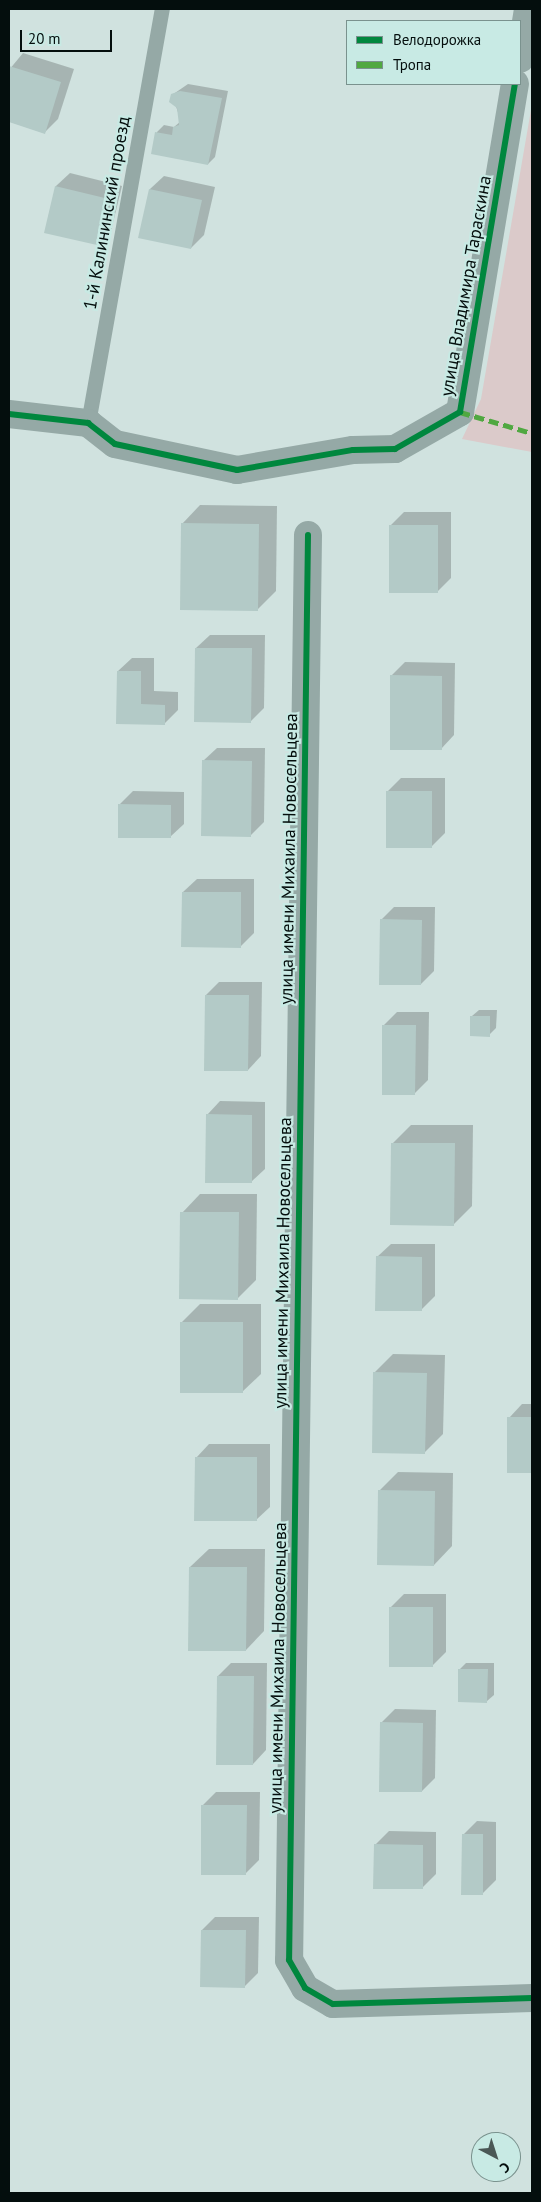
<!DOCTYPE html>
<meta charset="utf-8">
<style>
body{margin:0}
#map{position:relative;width:541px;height:2202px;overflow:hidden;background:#d0e2df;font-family:"PT Sans",sans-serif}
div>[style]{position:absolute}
.green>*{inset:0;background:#dbcaca}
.shadow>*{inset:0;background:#0003}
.building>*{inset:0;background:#b3cac7}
.service>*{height:15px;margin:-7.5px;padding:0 7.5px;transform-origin:7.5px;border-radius:7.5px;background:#95a9a6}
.minor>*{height:28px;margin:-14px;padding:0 14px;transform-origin:14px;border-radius:14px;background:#95a9a6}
.quiet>*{height:5px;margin-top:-2.5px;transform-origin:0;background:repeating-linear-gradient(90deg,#50a841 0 10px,transparent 0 15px)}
.cycleway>*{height:6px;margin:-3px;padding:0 3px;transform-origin:3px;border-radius:3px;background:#00873e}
span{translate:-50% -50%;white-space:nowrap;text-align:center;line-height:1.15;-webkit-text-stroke:4.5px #c8eae4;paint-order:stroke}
.street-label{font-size:18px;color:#040e0d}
.frame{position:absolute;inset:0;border:10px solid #040e0d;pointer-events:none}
.legend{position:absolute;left:346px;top:20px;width:175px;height:65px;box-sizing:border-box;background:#c8eae4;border:1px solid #7a928e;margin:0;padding:6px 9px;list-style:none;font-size:15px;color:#040e0d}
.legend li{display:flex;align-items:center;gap:10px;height:25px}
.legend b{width:25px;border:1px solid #7a928e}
.north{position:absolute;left:471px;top:2132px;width:50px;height:50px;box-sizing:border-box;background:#c8eae4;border:1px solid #7a928e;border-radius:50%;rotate:140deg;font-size:14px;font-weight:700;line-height:20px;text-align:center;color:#040e0d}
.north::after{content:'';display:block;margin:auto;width:18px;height:22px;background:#4b5856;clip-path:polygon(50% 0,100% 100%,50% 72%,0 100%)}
.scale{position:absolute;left:20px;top:30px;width:92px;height:22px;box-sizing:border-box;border:2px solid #040e0d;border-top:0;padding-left:6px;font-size:15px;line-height:18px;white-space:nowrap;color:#040e0d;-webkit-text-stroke:4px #c8eae4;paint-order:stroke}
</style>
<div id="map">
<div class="green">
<i style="clip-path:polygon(532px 104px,532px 452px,462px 439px,481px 399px)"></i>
</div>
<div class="shadow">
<i style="clip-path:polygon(23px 53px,74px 69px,58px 119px,45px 132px,9px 121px,9px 70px)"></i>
<i style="clip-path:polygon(188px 84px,228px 91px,215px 157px,208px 164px,152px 153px,157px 132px,164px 125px,174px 127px,181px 121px,172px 95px)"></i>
<i style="clip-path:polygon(70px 173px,122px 186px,111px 231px,97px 244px,45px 232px,56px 186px)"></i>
<i style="clip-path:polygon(164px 176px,215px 187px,204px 235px,191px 248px,140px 237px,150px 189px)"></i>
<i style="clip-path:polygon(200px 505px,277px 506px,276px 591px,257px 610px,182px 524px)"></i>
<i style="clip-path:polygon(404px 512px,451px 512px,451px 578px,437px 592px,391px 525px)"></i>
<i style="clip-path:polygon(210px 635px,265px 635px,264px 708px,251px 721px,196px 648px)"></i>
<i style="clip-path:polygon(132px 658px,154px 658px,154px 691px,178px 692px,178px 710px,164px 724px,117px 723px,118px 671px)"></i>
<i style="clip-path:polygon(405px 662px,455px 663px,454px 735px,441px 749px,391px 676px)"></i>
<i style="clip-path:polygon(217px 748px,265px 748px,264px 822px,251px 835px,203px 761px)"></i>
<i style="clip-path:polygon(401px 778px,445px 778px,445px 833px,431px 847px,387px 792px)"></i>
<i style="clip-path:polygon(133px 791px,184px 792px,184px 824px,170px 837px,120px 804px)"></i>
<i style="clip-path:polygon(197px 879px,254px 879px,254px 933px,240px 947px,183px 892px)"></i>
<i style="clip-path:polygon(394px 907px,435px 907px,434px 971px,421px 984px,381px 920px)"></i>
<i style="clip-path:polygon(219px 982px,262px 982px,261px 1056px,248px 1070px,206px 995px)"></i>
<i style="clip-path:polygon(479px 1010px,497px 1010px,496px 1028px,489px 1035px,472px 1016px)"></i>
<i style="clip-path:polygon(397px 1012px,429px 1012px,428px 1080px,415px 1093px,384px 1025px)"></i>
<i style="clip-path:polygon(220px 1101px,265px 1102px,265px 1169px,251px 1182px,207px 1115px)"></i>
<i style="clip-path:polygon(411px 1125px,473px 1125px,472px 1206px,454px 1224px,393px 1143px)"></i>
<i style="clip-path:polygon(200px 1194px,257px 1194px,256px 1280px,237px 1299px,182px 1213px)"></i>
<i style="clip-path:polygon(391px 1244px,435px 1244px,435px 1296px,421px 1310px,377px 1257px)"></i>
<i style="clip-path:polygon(200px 1304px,261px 1304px,261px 1374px,242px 1392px,181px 1323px)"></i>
<i style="clip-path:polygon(393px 1354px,445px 1355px,443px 1434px,425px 1452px,374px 1373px)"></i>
<i style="clip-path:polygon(522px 1404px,532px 1404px,532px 1471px,508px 1471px,509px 1418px)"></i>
<i style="clip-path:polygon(209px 1444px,270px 1444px,270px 1507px,256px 1520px,196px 1458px)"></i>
<i style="clip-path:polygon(398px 1472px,453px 1473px,452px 1546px,434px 1565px,379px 1491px)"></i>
<i style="clip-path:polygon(209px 1549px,265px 1549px,264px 1631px,246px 1650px,190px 1567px)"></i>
<i style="clip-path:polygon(404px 1594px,446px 1594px,446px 1652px,432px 1666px,390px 1608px)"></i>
<i style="clip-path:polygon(231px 1663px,267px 1663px,266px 1750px,253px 1764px,218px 1676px)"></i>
<i style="clip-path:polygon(466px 1663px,494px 1663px,494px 1695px,487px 1701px,459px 1670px)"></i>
<i style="clip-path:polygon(395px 1709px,436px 1710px,435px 1778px,422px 1791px,381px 1723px)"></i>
<i style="clip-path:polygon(216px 1792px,260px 1792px,259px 1860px,245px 1874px,203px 1805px)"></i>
<i style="clip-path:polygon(477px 1821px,496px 1822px,496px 1880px,482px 1894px,463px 1835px)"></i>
<i style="clip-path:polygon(389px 1831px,436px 1832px,436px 1874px,422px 1888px,375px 1845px)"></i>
<i style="clip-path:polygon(215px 1917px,259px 1917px,258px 1973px,244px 1987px,202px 1930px)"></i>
</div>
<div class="building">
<i style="clip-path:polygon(9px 66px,61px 82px,45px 134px,9px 122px)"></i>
<i style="clip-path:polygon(180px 91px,222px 98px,208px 165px,151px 154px,155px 132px,172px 135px,173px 127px,179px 125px,177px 108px,169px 102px,171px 94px)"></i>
<i style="clip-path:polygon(55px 186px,109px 199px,97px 245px,44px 233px)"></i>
<i style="clip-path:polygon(149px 189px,202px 200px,191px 249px,138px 238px)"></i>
<i style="clip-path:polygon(181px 523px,259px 524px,258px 611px,180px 610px)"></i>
<i style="clip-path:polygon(389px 525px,438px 525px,438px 593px,389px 593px)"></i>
<i style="clip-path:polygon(195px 648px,252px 648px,251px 723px,194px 722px)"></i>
<i style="clip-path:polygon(117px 671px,141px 671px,141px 704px,165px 705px,165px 725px,116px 724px)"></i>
<i style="clip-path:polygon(390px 675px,442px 676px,442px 750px,390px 750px)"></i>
<i style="clip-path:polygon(202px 760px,252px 761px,251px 837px,201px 836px)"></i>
<i style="clip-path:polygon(386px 791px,432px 791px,432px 848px,386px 848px)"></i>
<i style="clip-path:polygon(118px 804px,171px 805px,171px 838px,118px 838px)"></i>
<i style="clip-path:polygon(182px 892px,241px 892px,241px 948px,181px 947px)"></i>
<i style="clip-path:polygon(380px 919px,422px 920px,421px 985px,379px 985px)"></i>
<i style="clip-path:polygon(205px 995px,249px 995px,248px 1071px,204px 1071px)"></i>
<i style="clip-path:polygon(470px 1016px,490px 1016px,490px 1037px,470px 1036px)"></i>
<i style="clip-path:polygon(382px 1025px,416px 1025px,415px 1095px,382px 1095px)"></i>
<i style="clip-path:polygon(206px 1114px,252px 1115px,252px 1183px,205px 1183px)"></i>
<i style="clip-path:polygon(391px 1143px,455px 1143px,454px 1226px,390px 1225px)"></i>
<i style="clip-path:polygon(180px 1212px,239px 1212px,238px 1300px,179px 1299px)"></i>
<i style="clip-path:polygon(376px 1256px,422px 1257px,422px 1311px,375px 1311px)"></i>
<i style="clip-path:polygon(180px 1322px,243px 1322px,243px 1393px,180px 1393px)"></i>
<i style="clip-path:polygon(373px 1372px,427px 1373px,425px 1454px,372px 1453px)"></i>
<i style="clip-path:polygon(507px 1417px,532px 1417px,532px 1473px,507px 1473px)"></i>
<i style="clip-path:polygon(195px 1457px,257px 1457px,257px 1521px,194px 1521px)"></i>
<i style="clip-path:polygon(378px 1490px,435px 1491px,434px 1566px,377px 1565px)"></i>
<i style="clip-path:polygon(189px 1567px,247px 1567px,246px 1651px,188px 1651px)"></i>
<i style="clip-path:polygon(389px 1607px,433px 1607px,433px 1667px,389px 1667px)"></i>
<i style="clip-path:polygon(458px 1669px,488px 1669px,487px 1703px,458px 1702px)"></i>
<i style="clip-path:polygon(217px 1676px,254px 1676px,253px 1765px,216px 1765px)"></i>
<i style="clip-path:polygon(380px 1722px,423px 1723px,422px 1792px,379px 1792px)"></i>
<i style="clip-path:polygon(201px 1805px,247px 1805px,246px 1875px,201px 1875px)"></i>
<i style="clip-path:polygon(462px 1834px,483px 1834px,483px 1895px,461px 1895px)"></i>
<i style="clip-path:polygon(374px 1844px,423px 1845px,423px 1889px,373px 1889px)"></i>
<i style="clip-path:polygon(201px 1930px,246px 1930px,245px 1988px,200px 1987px)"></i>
</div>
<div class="service">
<i style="left:88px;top:423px;width:421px;rotate:-79.9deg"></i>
</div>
<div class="minor">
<i style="left:520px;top:59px;width:51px;rotate:-80.9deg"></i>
<i style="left:9px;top:414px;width:80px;rotate:6.5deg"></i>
<i style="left:88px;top:423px;width:34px;rotate:38deg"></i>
<i style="left:115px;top:444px;width:125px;rotate:12deg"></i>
<i style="left:237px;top:470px;width:118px;rotate:-9.8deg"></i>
<i style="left:353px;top:450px;width:42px;rotate:-1.4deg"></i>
<i style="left:395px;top:449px;width:75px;rotate:-29.6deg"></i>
<i style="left:460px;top:412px;width:333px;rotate:-80.5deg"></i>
<i style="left:308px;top:535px;width:1425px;rotate:90.76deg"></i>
<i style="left:289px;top:1960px;width:32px;rotate:60deg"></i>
<i style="left:305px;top:1988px;width:32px;rotate:30deg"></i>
<i style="left:333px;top:2004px;width:199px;rotate:-1.7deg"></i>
</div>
<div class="quiet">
<i style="left:460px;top:412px;width:75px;rotate:16.3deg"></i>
</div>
<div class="cycleway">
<i style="left:9px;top:414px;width:80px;rotate:6.5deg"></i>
<i style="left:88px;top:423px;width:34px;rotate:38deg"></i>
<i style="left:115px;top:444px;width:125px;rotate:12deg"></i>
<i style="left:237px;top:470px;width:118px;rotate:-9.8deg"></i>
<i style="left:353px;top:450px;width:42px;rotate:-1.4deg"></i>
<i style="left:395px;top:449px;width:75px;rotate:-29.6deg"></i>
<i style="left:460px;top:412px;width:333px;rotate:-80.5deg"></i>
<i style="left:308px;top:535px;width:1425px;rotate:90.76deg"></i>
<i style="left:289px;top:1960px;width:32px;rotate:60deg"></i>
<i style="left:305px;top:1988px;width:32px;rotate:30deg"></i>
<i style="left:333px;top:2004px;width:199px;rotate:-1.7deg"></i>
</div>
<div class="street-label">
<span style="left:107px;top:213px;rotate:-80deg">1-й Калининский проезд</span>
<span style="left:466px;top:286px;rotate:-80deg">улица Владимира Тараскина</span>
<span style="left:289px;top:859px;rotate:-89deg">улица имени Михаила Новосельцева</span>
<span style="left:283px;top:1263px;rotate:-89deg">улица имени Михаила Новосельцева</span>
<span style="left:278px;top:1668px;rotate:-89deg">улица имени Михаила Новосельцева</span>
</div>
<div class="frame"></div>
<ul class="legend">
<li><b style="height:6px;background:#00873e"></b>Велодорожка</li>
<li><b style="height:6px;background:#50a841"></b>Тропа</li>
</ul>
<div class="north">С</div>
<div class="scale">20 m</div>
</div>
